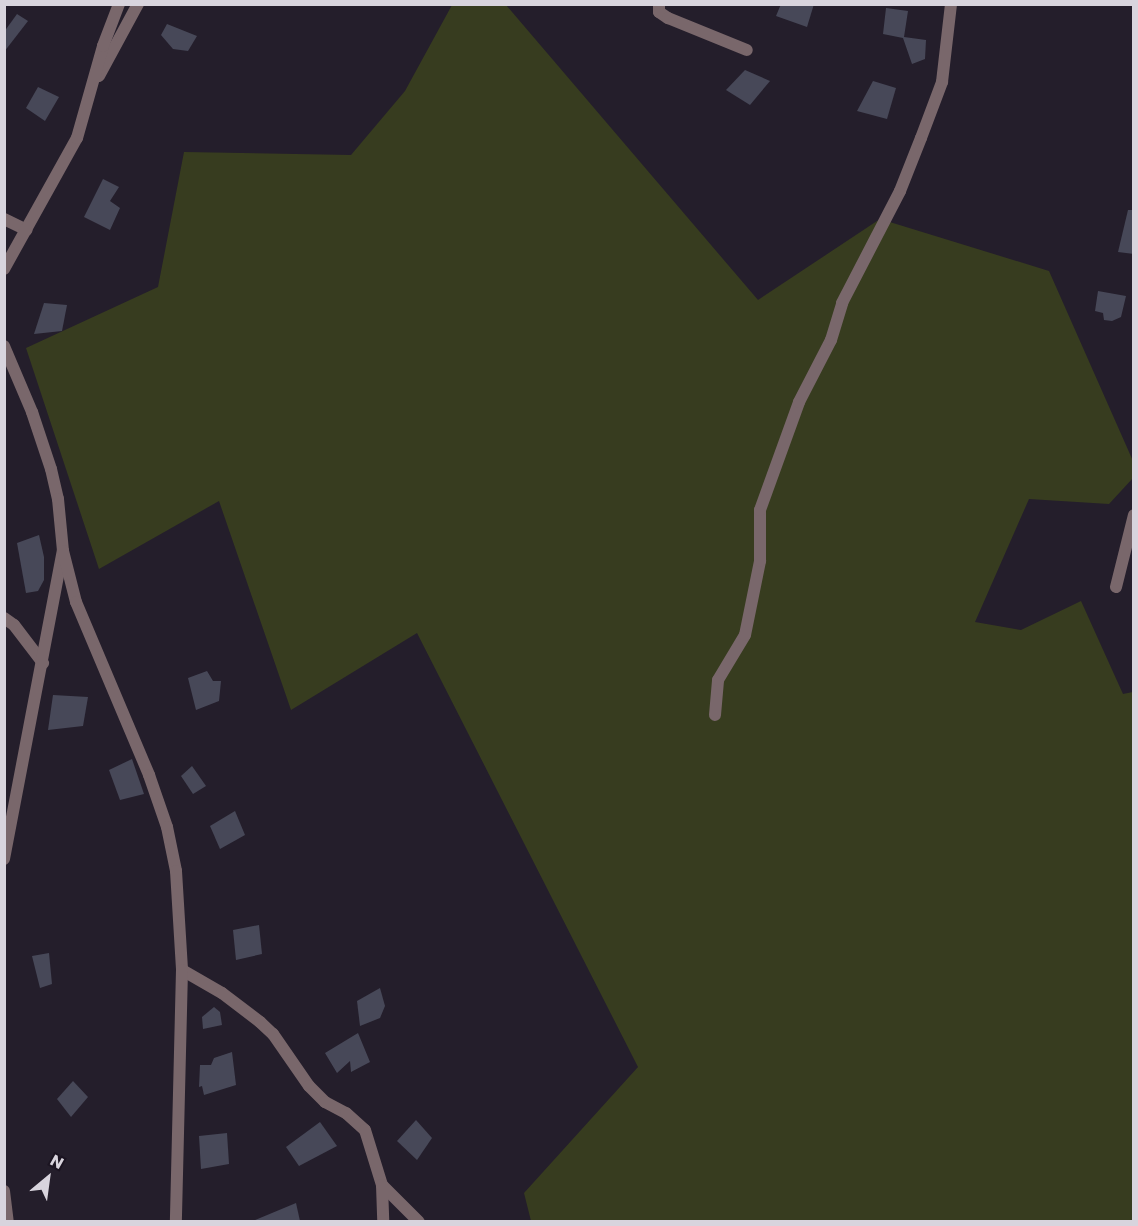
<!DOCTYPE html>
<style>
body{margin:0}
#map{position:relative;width:1138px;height:1226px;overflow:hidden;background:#241e2b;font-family:Poppins,sans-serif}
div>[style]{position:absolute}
.green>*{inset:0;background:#373c1f}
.building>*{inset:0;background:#474858}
.minor>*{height:12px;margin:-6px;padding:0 6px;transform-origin:6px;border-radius:6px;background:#79676b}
.tertiary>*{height:12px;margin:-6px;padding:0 6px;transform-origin:6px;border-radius:6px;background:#79676b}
span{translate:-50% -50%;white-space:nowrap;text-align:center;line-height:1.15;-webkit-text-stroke:6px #1b1421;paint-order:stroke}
.frame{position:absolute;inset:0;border:6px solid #d8d4dd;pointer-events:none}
.north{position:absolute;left:18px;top:1148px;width:60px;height:60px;-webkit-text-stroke:4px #1b1421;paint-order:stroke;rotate:29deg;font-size:16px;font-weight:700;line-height:24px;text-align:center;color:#d8d4dd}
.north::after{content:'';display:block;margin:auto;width:21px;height:27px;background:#d8d4dd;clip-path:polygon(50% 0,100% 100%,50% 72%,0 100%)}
</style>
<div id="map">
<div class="green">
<i style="clip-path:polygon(452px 5px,506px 5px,758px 300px,880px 219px,1049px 271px,1133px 461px,1133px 478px,1109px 504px,1029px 499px,975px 622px,1021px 630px,1081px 601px,1123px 694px,1133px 692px,1133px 1221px,531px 1221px,524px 1193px,638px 1067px,417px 633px,291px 710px,219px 501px,99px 569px,26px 348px,158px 287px,184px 152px,351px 155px,405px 91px)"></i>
</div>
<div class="building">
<i style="clip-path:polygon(781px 4px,814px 4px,807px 27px,776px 16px)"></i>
<i style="clip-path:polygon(886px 8px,908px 11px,904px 37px,926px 40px,925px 59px,912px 64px,903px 38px,883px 34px)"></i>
<i style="clip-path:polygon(17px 14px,28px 21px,4px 52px,4px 32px)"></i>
<i style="clip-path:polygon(167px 24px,197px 36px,188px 51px,173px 49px,161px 35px)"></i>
<i style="clip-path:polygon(745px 70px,770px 81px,750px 105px,726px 90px)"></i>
<i style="clip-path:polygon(873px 81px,896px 88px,887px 119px,857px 111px)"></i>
<i style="clip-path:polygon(38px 87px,59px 97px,45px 121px,26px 108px)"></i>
<i style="clip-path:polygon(103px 179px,119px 187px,110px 201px,120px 208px,110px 230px,84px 217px)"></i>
<i style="clip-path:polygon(1128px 210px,1134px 210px,1134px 254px,1118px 252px)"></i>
<i style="clip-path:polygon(1098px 291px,1126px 296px,1121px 317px,1112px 321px,1104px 320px,1103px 313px,1095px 311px)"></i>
<i style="clip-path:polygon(44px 303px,67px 305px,62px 331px,34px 334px)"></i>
<i style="clip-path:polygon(39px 535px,44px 557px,44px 580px,38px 591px,26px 593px,17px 543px)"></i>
<i style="clip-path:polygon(207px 671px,213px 681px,221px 681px,219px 701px,196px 710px,188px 678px)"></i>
<i style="clip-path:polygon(53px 695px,88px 697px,83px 726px,48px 730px)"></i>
<i style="clip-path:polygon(132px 759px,144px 794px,120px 800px,109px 770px)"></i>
<i style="clip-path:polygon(192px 766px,206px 786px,193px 794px,181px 776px)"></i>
<i style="clip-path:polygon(235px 811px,245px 835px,220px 849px,210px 826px)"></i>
<i style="clip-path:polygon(259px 925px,262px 954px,236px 960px,233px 930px)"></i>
<i style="clip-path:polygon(49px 953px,52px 984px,40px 988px,32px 956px)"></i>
<i style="clip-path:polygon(380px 988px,385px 1006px,380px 1018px,360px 1026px,357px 1001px)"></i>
<i style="clip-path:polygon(214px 1007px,220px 1012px,222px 1025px,203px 1029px,202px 1017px)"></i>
<i style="clip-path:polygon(358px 1033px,370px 1062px,351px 1072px,350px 1061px,337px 1073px,325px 1053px)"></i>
<i style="clip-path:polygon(232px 1052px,236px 1085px,204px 1095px,202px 1086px,199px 1087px,200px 1065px,211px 1065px,214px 1058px)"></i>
<i style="clip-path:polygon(73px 1081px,88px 1097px,71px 1117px,57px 1099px)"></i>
<i style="clip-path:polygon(416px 1120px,432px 1138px,417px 1160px,397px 1141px)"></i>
<i style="clip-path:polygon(320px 1122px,337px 1146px,299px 1166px,286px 1147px)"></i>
<i style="clip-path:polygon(227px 1133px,229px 1164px,201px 1169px,199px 1136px)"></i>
<i style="clip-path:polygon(296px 1203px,300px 1221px,253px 1221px)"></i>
</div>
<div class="minor">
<i style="left:659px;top:4px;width:8px;rotate:90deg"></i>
<i style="left:659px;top:12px;width:11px;rotate:34deg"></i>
<i style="left:668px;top:18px;width:85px;rotate:22.1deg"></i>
<i style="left:4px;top:219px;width:25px;rotate:26deg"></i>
<i style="left:1116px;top:587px;width:74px;rotate:-76deg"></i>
<i style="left:4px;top:618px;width:12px;rotate:35deg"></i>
<i style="left:14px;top:625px;width:48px;rotate:52.7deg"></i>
<i style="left:715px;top:715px;width:35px;rotate:-85deg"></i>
<i style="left:718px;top:680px;width:52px;rotate:-59deg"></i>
<i style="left:745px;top:635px;width:76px;rotate:-78.5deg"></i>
<i style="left:760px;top:561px;width:51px;rotate:-90deg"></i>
<i style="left:760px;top:510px;width:115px;rotate:-70.1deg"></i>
<i style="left:799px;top:402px;width:70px;rotate:-62.7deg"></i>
<i style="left:831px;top:340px;width:39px;rotate:-73deg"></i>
<i style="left:842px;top:303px;width:126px;rotate:-62.6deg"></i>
<i style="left:900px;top:191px;width:57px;rotate:-68.4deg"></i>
<i style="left:921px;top:138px;width:60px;rotate:-69.4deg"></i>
<i style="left:942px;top:82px;width:79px;rotate:-83.4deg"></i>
<i style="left:4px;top:859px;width:314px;rotate:-79.2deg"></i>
<i style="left:182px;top:970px;width:46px;rotate:29.9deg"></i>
<i style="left:222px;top:993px;width:48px;rotate:37.3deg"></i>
<i style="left:260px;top:1022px;width:18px;rotate:43deg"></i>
<i style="left:273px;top:1034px;width:63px;rotate:55.3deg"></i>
<i style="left:309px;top:1086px;width:23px;rotate:45deg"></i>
<i style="left:325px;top:1102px;width:24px;rotate:28deg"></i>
<i style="left:346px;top:1113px;width:25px;rotate:42deg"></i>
<i style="left:365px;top:1130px;width:58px;rotate:72.8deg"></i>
<i style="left:382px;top:1185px;width:37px;rotate:88deg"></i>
<i style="left:382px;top:1185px;width:52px;rotate:45deg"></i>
<i style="left:4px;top:1191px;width:31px;rotate:83deg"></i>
</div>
<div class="tertiary">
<i style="left:99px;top:76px;width:82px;rotate:-61.6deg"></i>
<i style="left:4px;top:269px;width:150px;rotate:-60.9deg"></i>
<i style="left:77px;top:138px;width:96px;rotate:-74.2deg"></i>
<i style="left:103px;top:46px;width:45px;rotate:-69.1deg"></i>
<i style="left:4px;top:346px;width:72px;rotate:67deg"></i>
<i style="left:32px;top:412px;width:60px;rotate:71.6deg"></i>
<i style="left:51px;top:469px;width:31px;rotate:77deg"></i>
<i style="left:58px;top:499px;width:52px;rotate:84.5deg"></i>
<i style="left:63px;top:551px;width:53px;rotate:75.7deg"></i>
<i style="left:76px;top:602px;width:188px;rotate:67.1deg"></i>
<i style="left:149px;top:775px;width:55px;rotate:70.9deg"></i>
<i style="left:167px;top:827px;width:45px;rotate:78.4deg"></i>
<i style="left:176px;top:871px;width:99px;rotate:86.5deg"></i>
<i style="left:182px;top:970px;width:252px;rotate:91.4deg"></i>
</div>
<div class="frame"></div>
<div class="north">N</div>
</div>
